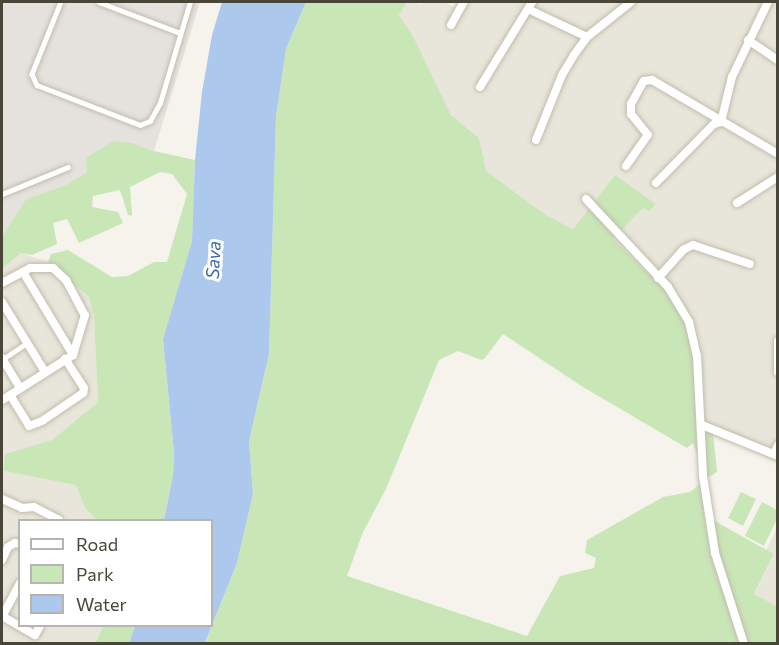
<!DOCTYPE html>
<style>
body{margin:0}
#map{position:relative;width:779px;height:645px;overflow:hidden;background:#f5f3ec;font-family:Commissioner,sans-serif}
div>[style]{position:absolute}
.residential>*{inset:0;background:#e8e6da}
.industrial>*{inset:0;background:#e5e2dd}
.green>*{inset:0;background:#c9e6b7}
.water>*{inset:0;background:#acc8ed}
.roads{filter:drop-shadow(0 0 2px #c0bdae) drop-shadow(0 0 2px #c0bdae)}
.lane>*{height:4.5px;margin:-2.25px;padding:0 2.25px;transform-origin:2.25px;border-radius:2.25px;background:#fff}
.street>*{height:8px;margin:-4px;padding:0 4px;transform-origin:4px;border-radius:4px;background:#fff}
span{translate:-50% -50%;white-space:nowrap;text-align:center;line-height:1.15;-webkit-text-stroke:6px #fff;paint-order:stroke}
.water-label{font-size:18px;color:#3869af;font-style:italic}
.frame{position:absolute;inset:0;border:3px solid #494539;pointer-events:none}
.legend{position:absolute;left:18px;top:519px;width:195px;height:108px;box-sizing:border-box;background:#fff;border:2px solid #b6b5b0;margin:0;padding:8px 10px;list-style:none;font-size:18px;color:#494539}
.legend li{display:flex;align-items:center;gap:12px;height:30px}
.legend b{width:30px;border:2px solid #b6b5b0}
</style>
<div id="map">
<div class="residential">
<i style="clip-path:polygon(407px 2px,421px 4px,422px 2px,444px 2px,456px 8px,460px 2px,777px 2px,777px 462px,713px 433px,700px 423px,666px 291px,613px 239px,643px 208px,615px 175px,573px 229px,546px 215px,485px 171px,479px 138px,451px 115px,413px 36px,399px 15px)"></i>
<i style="clip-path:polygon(21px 253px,48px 262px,89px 297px,94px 316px,98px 402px,52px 440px,5px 471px,77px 485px,85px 508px,97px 520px,20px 520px,20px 626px,103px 626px,95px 643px,2px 644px,2px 269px)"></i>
<i style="clip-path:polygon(777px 528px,777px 606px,754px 595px,774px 555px,766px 550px)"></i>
</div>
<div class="industrial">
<i style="clip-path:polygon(2px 2px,200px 2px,154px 151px,132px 143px,113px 141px,87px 156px,87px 172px,66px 185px,26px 199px,2px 236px)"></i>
</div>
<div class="green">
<i style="clip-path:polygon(306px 2px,407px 2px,399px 15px,413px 36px,451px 115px,479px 138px,486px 171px,546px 215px,573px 229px,615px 175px,656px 204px,649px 211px,643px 208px,613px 239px,666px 291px,684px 318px,691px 336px,700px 422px,713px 433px,717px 472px,707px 478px,693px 443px,687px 448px,583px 387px,503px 334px,484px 359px,481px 360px,458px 351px,439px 360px,386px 489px,363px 532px,347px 576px,527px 636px,560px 576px,594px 568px,596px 558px,585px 553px,587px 540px,663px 497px,690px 492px,701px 483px,742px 643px,205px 644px,237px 563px,253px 494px,249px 441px,269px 354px,276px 117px,286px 49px)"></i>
<i style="clip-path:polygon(113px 141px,132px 143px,154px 151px,195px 160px,192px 241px,163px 339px,174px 453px,173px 475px,164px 520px,97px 520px,85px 508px,76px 485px,4px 471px,5px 454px,52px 440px,98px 402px,94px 316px,89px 297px,48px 262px,51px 254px,68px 250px,112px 277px,128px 276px,154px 262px,167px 262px,187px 194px,172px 174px,160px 172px,130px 187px,132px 216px,128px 215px,120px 190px,93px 196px,92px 207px,118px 212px,123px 223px,79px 243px,67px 219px,53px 223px,57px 244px,32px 255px,21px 253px,2px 269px,2px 236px,26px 199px,66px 185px,87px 172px,86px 157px)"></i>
<i style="clip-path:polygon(741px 492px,756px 499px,743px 526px,728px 518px)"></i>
<i style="clip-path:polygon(762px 502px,777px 510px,777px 519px,764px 546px,745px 536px)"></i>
<i style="clip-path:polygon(713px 520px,774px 554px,754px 594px,777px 606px,777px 643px,746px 643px,718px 557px)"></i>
<i style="clip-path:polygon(103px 626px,135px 626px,129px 643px,95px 644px)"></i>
</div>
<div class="water">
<i style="clip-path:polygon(222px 2px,306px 2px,286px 49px,276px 117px,269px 354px,249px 441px,253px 494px,237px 563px,205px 643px,129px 643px,135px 626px,212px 626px,212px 520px,164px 520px,173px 475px,174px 453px,163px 339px,192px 241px,195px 160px,202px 92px,212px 35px)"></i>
</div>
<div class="roads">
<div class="lane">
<i style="left:61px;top:2px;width:78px;rotate:111.9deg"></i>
<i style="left:32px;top:74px;width:12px;rotate:66deg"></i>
<i style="left:37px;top:85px;width:110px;rotate:21.2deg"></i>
<i style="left:140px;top:125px;width:11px;rotate:-22deg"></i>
<i style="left:150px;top:121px;width:21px;rotate:-61deg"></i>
<i style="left:160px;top:103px;width:105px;rotate:-73.5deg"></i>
<i style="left:99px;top:2px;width:87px;rotate:20.9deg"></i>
<i style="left:2px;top:194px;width:71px;rotate:-22.2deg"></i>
<i style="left:3px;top:359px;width:29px;rotate:-34deg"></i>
</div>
<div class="street">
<i style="left:528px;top:9px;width:65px;rotate:25.4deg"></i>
<i style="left:451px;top:25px;width:26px;rotate:-61deg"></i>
<i style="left:748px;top:40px;width:36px;rotate:34deg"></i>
<i style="left:480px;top:87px;width:100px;rotate:-58.5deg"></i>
<i style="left:536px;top:140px;width:70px;rotate:-68.2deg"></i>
<i style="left:562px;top:75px;width:23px;rotate:-59deg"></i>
<i style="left:574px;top:55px;width:22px;rotate:-54deg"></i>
<i style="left:587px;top:37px;width:56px;rotate:-38.5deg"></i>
<i style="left:626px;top:166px;width:38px;rotate:-55deg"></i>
<i style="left:648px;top:135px;width:27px;rotate:-129deg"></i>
<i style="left:631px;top:114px;width:10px;rotate:-90deg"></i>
<i style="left:631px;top:104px;width:26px;rotate:-61deg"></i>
<i style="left:644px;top:81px;width:8px;rotate:-7deg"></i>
<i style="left:652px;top:80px;width:146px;rotate:30.4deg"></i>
<i style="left:656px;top:183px;width:83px;rotate:-45.5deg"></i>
<i style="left:714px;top:124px;width:7px;rotate:-16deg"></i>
<i style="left:721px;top:122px;width:46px;rotate:-76.3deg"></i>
<i style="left:732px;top:77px;width:83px;rotate:-64.4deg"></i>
<i style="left:586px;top:199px;width:120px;rotate:47deg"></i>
<i style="left:668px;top:287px;width:41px;rotate:59deg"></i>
<i style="left:689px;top:322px;width:35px;rotate:77deg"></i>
<i style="left:697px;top:356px;width:120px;rotate:87.1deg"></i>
<i style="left:703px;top:476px;width:78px;rotate:81.1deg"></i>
<i style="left:715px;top:553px;width:96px;rotate:72.3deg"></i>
<i style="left:737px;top:203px;width:49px;rotate:-32.4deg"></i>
<i style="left:23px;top:272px;width:97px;rotate:58.9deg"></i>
<i style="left:658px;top:278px;width:38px;rotate:-48deg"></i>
<i style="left:683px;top:250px;width:11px;rotate:-27deg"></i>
<i style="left:693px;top:245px;width:60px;rotate:18.4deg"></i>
<i style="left:2px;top:283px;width:32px;rotate:-28deg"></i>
<i style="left:30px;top:268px;width:23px"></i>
<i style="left:53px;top:268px;width:18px;rotate:43deg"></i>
<i style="left:66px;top:280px;width:40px;rotate:62deg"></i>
<i style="left:85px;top:315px;width:42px;rotate:106.7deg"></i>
<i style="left:73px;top:355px;width:84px;rotate:147.6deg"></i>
<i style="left:2px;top:302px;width:82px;rotate:58.4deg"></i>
<i style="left:778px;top:341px;width:31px;rotate:90deg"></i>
<i style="left:2px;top:358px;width:35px;rotate:59deg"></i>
<i style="left:10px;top:395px;width:36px;rotate:58deg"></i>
<i style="left:29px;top:426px;width:14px;rotate:-21deg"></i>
<i style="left:42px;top:421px;width:50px;rotate:-34.3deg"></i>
<i style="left:83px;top:393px;width:5px;rotate:-79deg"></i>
<i style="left:84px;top:388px;width:35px;rotate:-123deg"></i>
<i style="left:702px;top:425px;width:82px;rotate:22.2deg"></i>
<i style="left:774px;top:454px;width:10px;rotate:-66deg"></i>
<i style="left:2px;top:499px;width:22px;rotate:24deg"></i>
<i style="left:22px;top:508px;width:12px;rotate:-5deg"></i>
<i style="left:34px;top:507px;width:28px;rotate:27deg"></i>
<i style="left:2px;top:560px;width:14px;rotate:-65deg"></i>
<i style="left:8px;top:547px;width:8px;rotate:-30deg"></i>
<i style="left:15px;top:543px;width:5px;rotate:11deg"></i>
<i style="left:2px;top:616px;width:38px;rotate:30deg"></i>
<i style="left:35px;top:635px;width:10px;rotate:-61deg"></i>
<i style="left:2px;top:617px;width:38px;rotate:-62deg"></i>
</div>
</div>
<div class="water-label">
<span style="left:213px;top:260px;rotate:-87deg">Sava</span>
</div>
<div class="frame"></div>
<ul class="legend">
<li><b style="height:8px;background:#fff"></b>Road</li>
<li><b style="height:16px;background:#c9e6b7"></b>Park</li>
<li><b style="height:16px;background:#acc8ed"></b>Water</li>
</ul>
</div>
